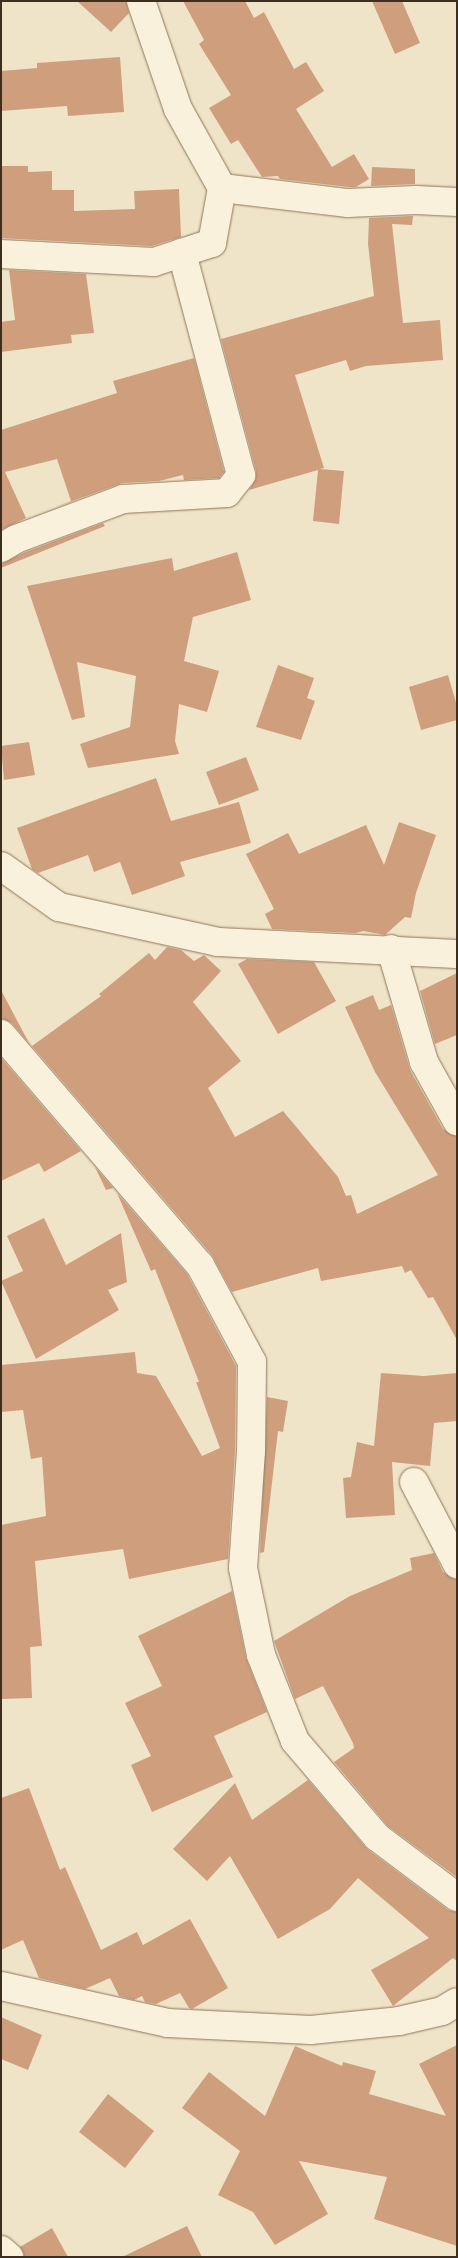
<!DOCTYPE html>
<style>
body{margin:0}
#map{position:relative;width:458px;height:2258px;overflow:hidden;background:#f0e4c8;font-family:"IBM Plex Serif",serif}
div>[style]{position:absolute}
.building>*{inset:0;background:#cf9f7d}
.roads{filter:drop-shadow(0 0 1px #8d765c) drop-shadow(0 0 1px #8d765c)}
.minor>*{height:28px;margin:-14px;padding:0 14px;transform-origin:14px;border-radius:14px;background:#faf1dc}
span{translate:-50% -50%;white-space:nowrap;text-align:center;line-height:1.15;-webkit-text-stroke:4.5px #f7eed8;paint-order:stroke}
.frame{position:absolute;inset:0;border:2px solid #3d2e20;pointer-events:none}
</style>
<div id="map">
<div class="building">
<i style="clip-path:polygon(77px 1px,126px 1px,129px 13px,111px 32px)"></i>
<i style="clip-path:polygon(183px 1px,245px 1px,254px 18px,264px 12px,294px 69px,306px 62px,324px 91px,296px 109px,332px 167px,354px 154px,369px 179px,356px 187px,349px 187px,280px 179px,278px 176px,262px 177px,238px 140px,231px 144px,209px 108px,231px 95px,199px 44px,204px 40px)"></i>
<i style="clip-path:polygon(372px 1px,402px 1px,420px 43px,395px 54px)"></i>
<i style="clip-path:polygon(120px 57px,124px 112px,68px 116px,67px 106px,1px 111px,1px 71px,37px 68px,37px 63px)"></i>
<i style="clip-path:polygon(1px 166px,28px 166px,28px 172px,52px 171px,52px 190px,74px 190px,74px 211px,135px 209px,134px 191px,179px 189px,181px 237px,152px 246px,1px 238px)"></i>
<i style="clip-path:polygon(372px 167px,415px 169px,415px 184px,371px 186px)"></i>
<i style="clip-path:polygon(413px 216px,412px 225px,392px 224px,403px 323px,440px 320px,443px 360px,366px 366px,350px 371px,346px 360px,295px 375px,324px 468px,320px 469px,344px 471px,339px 524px,313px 521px,318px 470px,249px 490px,256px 479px,256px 471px,221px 339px,374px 296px,368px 244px,369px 218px)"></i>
<i style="clip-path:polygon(9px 270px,86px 274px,94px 333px,71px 335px,72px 343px,1px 352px,1px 322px,15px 320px)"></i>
<i style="clip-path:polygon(194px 358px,224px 472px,219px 478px,184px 480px,183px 475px,159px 481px,122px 483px,53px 508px,71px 501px,57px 459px,5px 472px,26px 518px,1px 530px,1px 430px,117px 393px,113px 381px)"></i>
<i style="clip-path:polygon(103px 523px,105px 526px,1px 568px,1px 564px,23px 553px)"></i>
<i style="clip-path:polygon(237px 552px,251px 600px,193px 617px,184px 661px,219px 671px,207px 712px,179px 704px,175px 741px,179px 754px,88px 768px,80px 744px,130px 727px,136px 676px,77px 662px,85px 717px,72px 720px,27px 586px,172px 558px,174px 571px)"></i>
<i style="clip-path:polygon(278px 665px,314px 678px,307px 698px,315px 701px,301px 740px,256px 727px)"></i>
<i style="clip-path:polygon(448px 675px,457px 706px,457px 720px,421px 730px,409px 687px)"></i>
<i style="clip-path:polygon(29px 742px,35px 775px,4px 780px,1px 746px)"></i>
<i style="clip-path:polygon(246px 757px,259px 790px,219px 805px,206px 772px)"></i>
<i style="clip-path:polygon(156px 778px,171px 821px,239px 802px,251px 843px,180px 862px,185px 876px,132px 895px,120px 862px,94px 872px,88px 855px,38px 873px,32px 869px,17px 828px)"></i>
<i style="clip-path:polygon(399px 822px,436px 835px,416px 893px,411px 918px,405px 917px,385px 935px,363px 931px,356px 933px,272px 929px,265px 914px,274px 909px,246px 854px,288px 833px,299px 854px,366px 825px,384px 865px)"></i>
<i style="clip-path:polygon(167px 947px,181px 950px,194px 961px,204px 955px,221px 971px,193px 1002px,241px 1061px,208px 1088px,235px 1137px,283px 1111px,338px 1177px,346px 1196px,351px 1195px,357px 1214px,438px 1175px,375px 1072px,345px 1007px,373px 995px,379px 1010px,391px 1005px,410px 1070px,443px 1129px,457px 1137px,457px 1340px,433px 1297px,428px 1298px,411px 1270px,405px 1273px,402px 1266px,321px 1281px,318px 1268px,232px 1292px,212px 1255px,32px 1046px,101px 996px,99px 994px,149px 953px,155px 960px)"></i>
<i style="clip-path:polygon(247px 959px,314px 962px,336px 1001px,278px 1034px,238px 964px)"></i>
<i style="clip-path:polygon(457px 973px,457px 1035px,435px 1044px,420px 991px)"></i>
<i style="clip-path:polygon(1px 990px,29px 1043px,12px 1023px,1px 1019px)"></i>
<i style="clip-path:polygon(1px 1058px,81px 1151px,44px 1172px,39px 1163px,1px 1181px)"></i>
<i style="clip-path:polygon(95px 1167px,113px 1188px,106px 1190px)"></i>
<i style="clip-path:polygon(117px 1193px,187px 1274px,236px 1366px,235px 1450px,228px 1559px,129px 1579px,123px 1549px,35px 1561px,42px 1646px,30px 1647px,32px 1698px,1px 1699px,1px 1525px,46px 1516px,42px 1457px,31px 1459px,23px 1410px,1px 1412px,1px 1365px,135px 1352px,137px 1373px,156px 1376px,202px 1456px,220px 1448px,196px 1382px,199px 1382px,155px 1269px,151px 1271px)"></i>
<i style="clip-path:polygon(44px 1218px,66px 1265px,121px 1233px,127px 1282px,108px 1290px,119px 1310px,36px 1359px,1px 1281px,23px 1271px,7px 1236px)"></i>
<i style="clip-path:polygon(381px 1373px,424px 1376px,457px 1373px,457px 1421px,434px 1423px,430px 1466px,392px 1462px,395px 1515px,346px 1518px,343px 1478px,351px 1477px,357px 1442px,374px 1446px)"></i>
<i style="clip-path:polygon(267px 1397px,288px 1401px,283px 1432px,278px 1431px,264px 1552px,260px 1553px)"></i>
<i style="clip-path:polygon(434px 1553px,443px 1572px,457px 1580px,457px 1877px,388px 1826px,334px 1762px,354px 1748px,353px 1743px,323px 1686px,295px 1699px,274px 1641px,350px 1596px,412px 1570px,410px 1558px)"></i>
<i style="clip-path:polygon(232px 1591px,246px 1658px,267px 1712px,214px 1736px,233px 1777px,152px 1812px,131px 1765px,151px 1756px,125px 1703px,162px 1686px,138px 1636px)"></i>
<i style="clip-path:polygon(308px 1780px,367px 1849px,448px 1910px,457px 1912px,457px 1961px,453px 1958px,393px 2006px,371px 1970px,429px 1938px,358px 1878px,330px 1909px,278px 1939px,230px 1856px,207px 1881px,173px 1849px,235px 1783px,252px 1820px)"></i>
<i style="clip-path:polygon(29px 1788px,60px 1870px,65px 1867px,101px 1950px,137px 1932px,143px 1945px,190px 1919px,228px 1988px,192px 2009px,189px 2008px,180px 1993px,156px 2004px,145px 2002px,142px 1996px,134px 2000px,119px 1996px,110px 1978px,85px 1989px,39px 1978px,23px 1940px,1px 1950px,1px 1798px)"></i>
<i style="clip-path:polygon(1px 2017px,42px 2035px,28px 2070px,1px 2059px)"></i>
<i style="clip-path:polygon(457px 2045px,457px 2246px,374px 2219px,387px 2177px,299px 2161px,328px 2214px,275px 2245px,253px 2212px,218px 2195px,240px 2151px,182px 2108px,209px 2072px,265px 2116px,295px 2046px,342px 2066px,343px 2062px,376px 2071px,369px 2094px,446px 2116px,419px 2064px)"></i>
<i style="clip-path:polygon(108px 2094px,154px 2131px,125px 2168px,79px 2132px)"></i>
<i style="clip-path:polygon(187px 2226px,202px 2257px,122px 2257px)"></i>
<i style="clip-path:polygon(52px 2228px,68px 2257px,24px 2257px,20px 2247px)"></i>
</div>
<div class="roads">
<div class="minor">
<i style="left:222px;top:188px;width:127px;rotate:6.8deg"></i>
<i style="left:348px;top:203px;width:68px;rotate:-2.5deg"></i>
<i style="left:416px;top:200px;width:41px;rotate:2.8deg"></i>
<i style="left:1px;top:254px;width:153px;rotate:3deg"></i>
<i style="left:154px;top:262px;width:61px;rotate:-18.1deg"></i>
<i style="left:212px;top:243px;width:56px;rotate:-79.7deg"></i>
<i style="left:222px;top:188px;width:90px;rotate:-119.1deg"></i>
<i style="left:178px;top:109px;width:114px;rotate:-108.9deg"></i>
<i style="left:1px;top:548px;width:17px;rotate:-31deg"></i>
<i style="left:16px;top:539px;width:114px;rotate:-20.5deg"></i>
<i style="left:123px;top:499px;width:104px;rotate:-3.3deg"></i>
<i style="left:227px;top:493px;width:23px;rotate:-52deg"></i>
<i style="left:241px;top:475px;width:230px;rotate:-104.9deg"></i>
<i style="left:1px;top:866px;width:71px;rotate:35.3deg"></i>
<i style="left:59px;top:907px;width:163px;rotate:12.4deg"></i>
<i style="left:218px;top:942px;width:239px;rotate:2.9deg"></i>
<i style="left:391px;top:949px;width:118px;rotate:73.7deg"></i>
<i style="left:424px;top:1062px;width:68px;rotate:60.8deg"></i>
<i style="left:1px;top:1034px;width:305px;rotate:49.3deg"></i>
<i style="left:200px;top:1265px;width:110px;rotate:61.8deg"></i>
<i style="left:252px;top:1362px;width:89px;rotate:90.6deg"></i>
<i style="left:251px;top:1451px;width:117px;rotate:93.9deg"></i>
<i style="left:243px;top:1568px;width:89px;rotate:78.3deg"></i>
<i style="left:261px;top:1655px;width:92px;rotate:68.4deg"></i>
<i style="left:295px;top:1741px;width:126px;rotate:49.5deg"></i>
<i style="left:377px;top:1837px;width:100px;rotate:36.9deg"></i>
<i style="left:414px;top:1482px;width:93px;rotate:62.3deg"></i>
<i style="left:1px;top:1986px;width:171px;rotate:12.5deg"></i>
<i style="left:168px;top:2023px;width:143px;rotate:2.8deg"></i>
<i style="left:311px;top:2030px;width:88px;rotate:-5.8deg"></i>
<i style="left:399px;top:2021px;width:44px;rotate:-13.1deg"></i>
<i style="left:442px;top:2011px;width:17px;rotate:-31deg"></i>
<i style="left:1px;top:2250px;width:11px;rotate:41deg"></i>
</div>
</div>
<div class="frame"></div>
</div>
